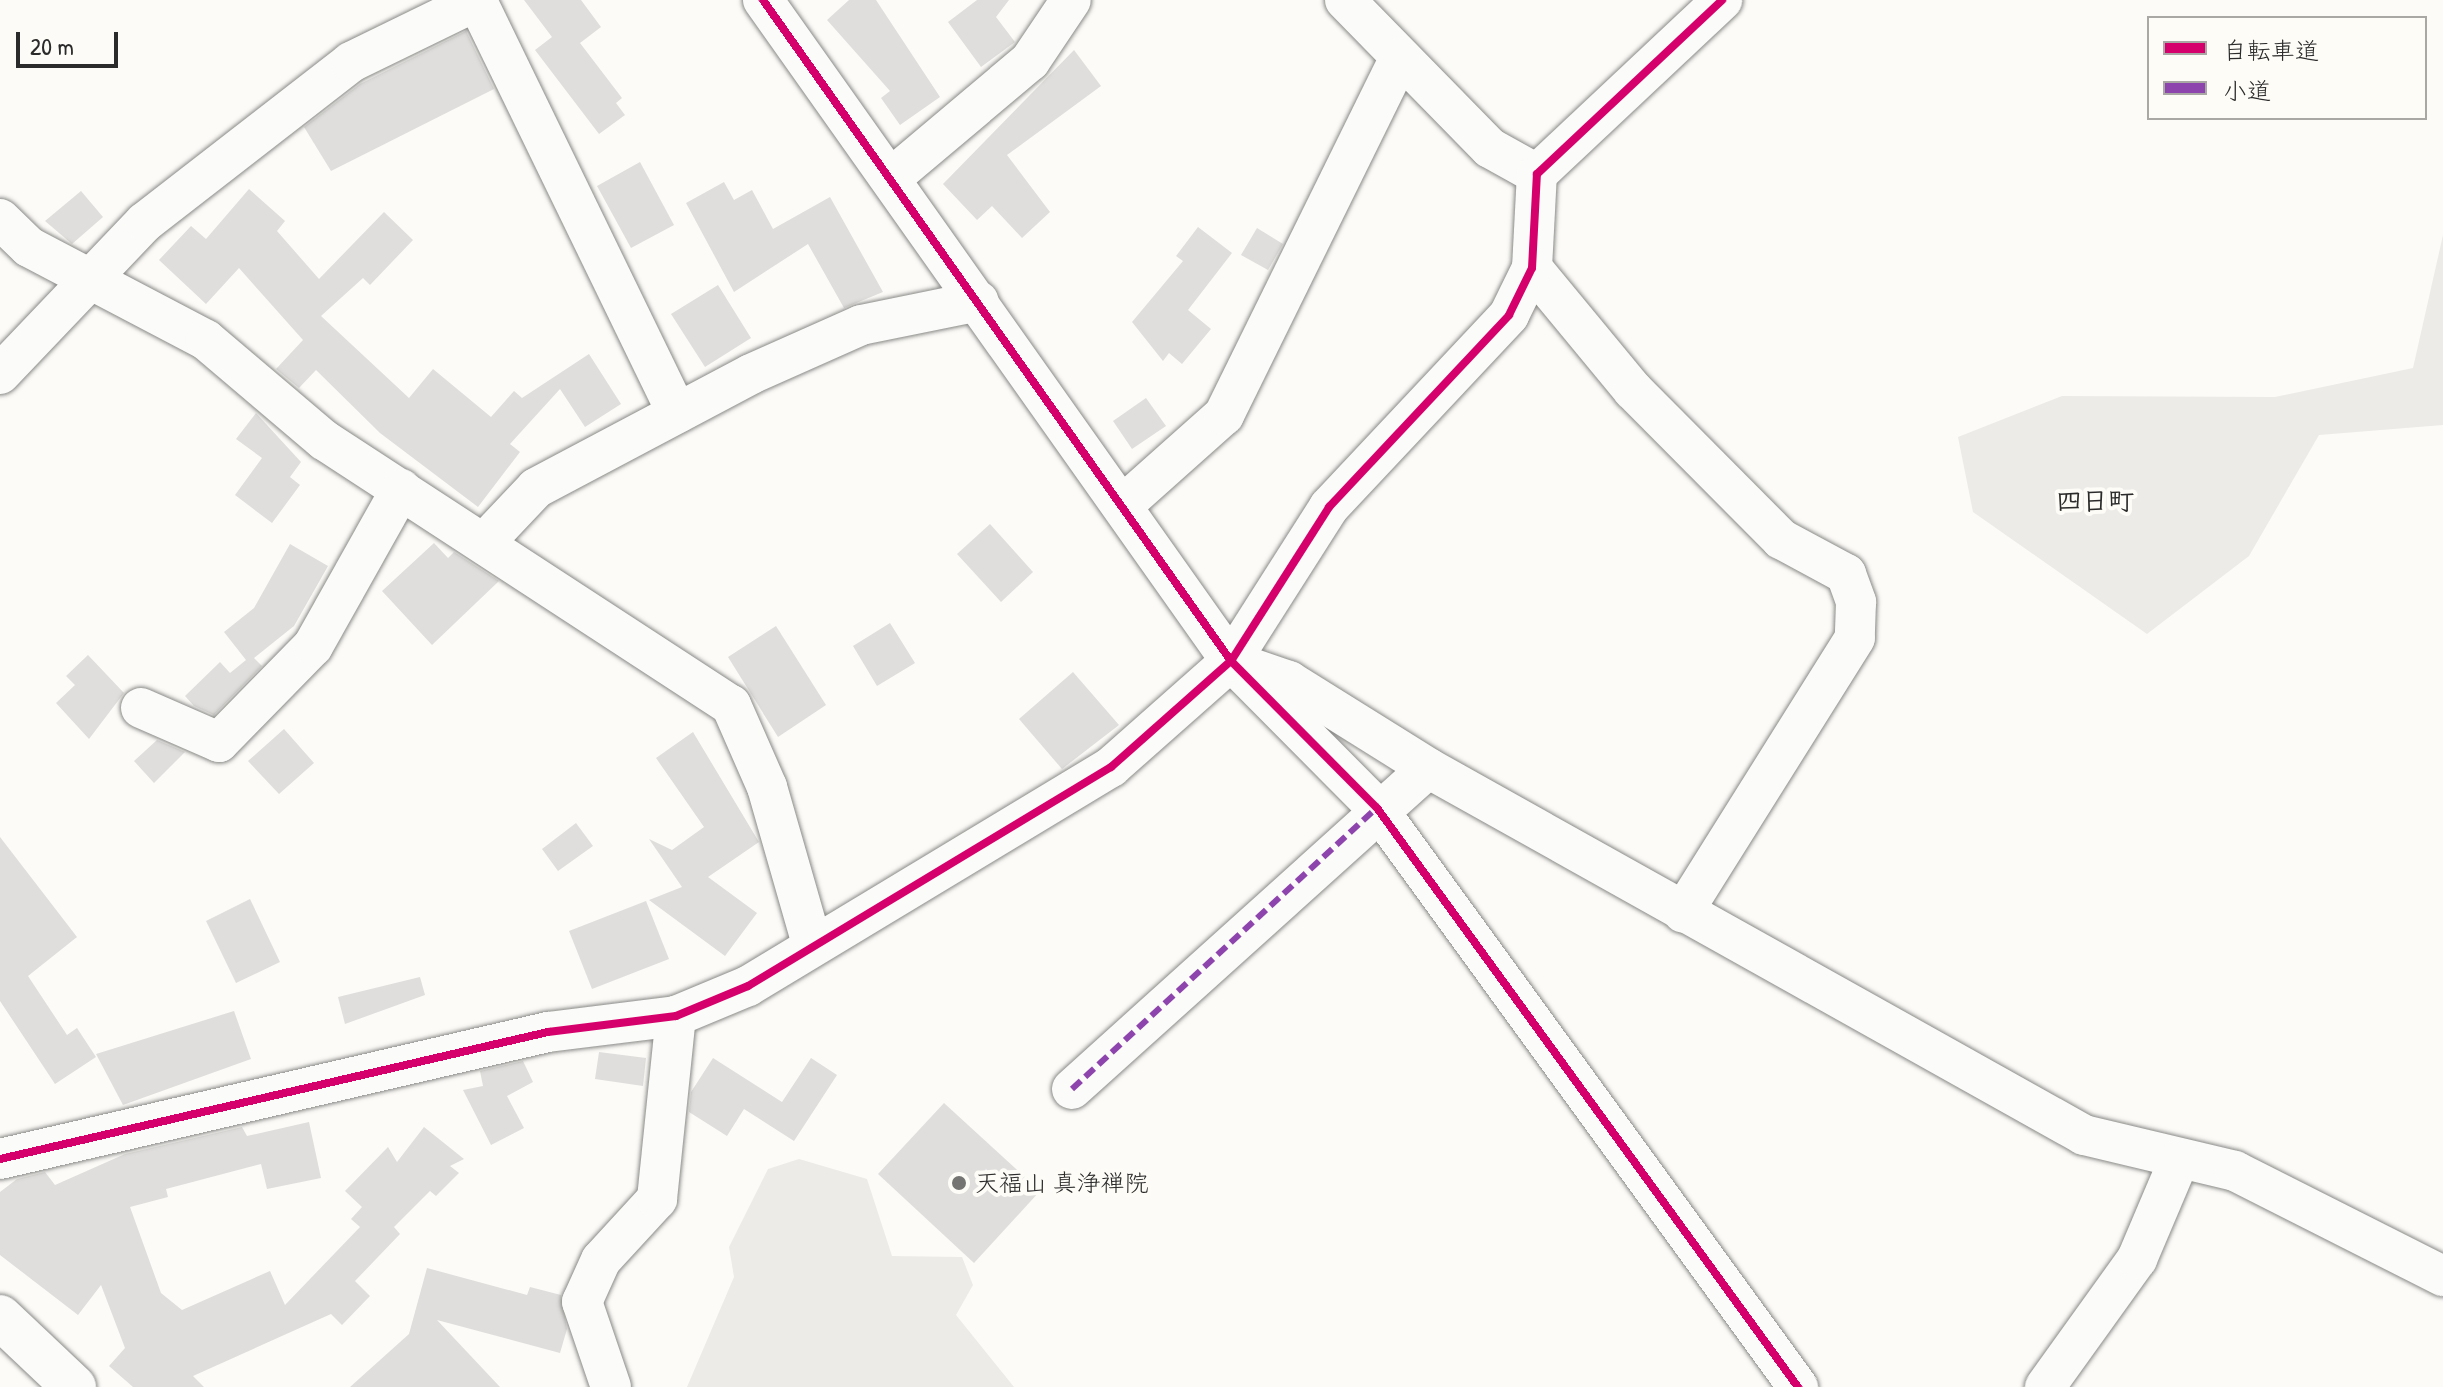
<!DOCTYPE html>
<meta charset="utf-8">
<style>
body{margin:0}
#map{position:relative;width:2443px;height:1387px;overflow:hidden;background:#fcfbf8;font-family:"Patrick Hand","Klee One",sans-serif}
div>[style]{position:absolute}
.green>*{inset:0;background:#ecebe8}
.building>*{inset:0;background:#dfdedc}
.roads{filter:drop-shadow(0 0 2px #898987) drop-shadow(0 0 2px #898987)}
.minor>*{height:40px;margin:-20px;padding:0 20px;transform-origin:20px;border-radius:20px;background:#fbfbf9}
.highway>*{height:44px;margin:-22px;padding:0 22px;transform-origin:22px;border-radius:22px;background:#fbfbf9}
.quiet>*{height:6px;margin-top:-3px;transform-origin:0;background:repeating-linear-gradient(90deg,#8e44ad 0 12px,transparent 0 18px)}
.cycleway>*{height:8px;margin:-4px;padding:0 4px;transform-origin:4px;border-radius:4px;background:#d6006c}
.dots>*{width:22px;height:22px;translate:-50% -50%;box-sizing:border-box;border:4px solid #fdfcf7;border-radius:50%}
span{translate:-50% -50%;white-space:nowrap;text-align:center;line-height:1.15;-webkit-text-stroke:8px #fdfcf7;paint-order:stroke}
.poi-label{font-size:24px;color:#2b2b2b}
.left{translate:0 -50%;text-align:left}
.neighbourhood-label{font-size:26px;color:#2b2b2b;font-weight:700}
.legend{position:absolute;left:2147px;top:16px;width:280px;height:104px;box-sizing:border-box;background:#fdfcf7;border:2px solid #a9a8a5;margin:0;padding:10px 14px;list-style:none;font-size:24px;color:#2b2b2b}
.legend li{display:flex;align-items:center;gap:16px;height:40px}
.legend b{width:40px;border:2px solid #a9a8a5}
.scale{position:absolute;left:16px;top:32px;width:102px;height:36px;box-sizing:border-box;border:4px solid #2b2b2b;border-top:0;padding-left:10px;font-size:24px;line-height:28px;white-space:nowrap;color:#2b2b2b;-webkit-text-stroke:6px #fdfcf7;paint-order:stroke}
</style>
<div id="map">
<div class="green">
<i style="clip-path:polygon(2443px 235px,2443px 425px,2319px 435px,2249px 556px,2147px 634px,1973px 512px,1958px 437px,2062px 396px,2275px 397px,2413px 368px)"></i>
<i style="clip-path:polygon(799px 1159px,867px 1179px,892px 1256px,962px 1257px,973px 1285px,956px 1315px,1014px 1387px,687px 1387px,734px 1277px,729px 1247px,768px 1169px)"></i>
</div>
<div class="building">
<i style="clip-path:polygon(524px 0,581px 0,601px 27px,580px 43px,622px 98px,616px 103px,625px 115px,599px 134px,535px 50px,552px 37px)"></i>
<i style="clip-path:polygon(849px 0,876px 0,940px 97px,900px 125px,881px 98px,890px 91px,827px 20px)"></i>
<i style="clip-path:polygon(977px 0,1009px 0,996px 17px,1015px 42px,981px 67px,948px 22px)"></i>
<i style="clip-path:polygon(466px 31px,494px 89px,331px 171px,304px 127px,360px 84px)"></i>
<i style="clip-path:polygon(1074px 50px,1101px 86px,1007px 155px,1050px 212px,1022px 238px,992px 206px,977px 220px,943px 184px)"></i>
<i style="clip-path:polygon(640px 162px,674px 225px,631px 248px,597px 186px)"></i>
<i style="clip-path:polygon(724px 182px,734px 200px,752px 190px,773px 229px,830px 197px,883px 292px,844px 308px,808px 244px,734px 292px,686px 203px)"></i>
<i style="clip-path:polygon(249px 189px,285px 221px,277px 231px,319px 279px,384px 212px,413px 240px,370px 285px,363px 278px,321px 316px,409px 398px,433px 369px,491px 417px,514px 391px,522px 398px,589px 354px,621px 404px,585px 427px,560px 389px,510px 444px,520px 452px,478px 507px,380px 433px,316px 370px,299px 388px,276px 369px,303px 340px,239px 268px,206px 304px,159px 260px,191px 226px,206px 239px)"></i>
<i style="clip-path:polygon(81px 191px,103px 217px,72px 244px,45px 221px)"></i>
<i style="clip-path:polygon(1198px 227px,1232px 253px,1188px 310px,1211px 329px,1182px 364px,1169px 353px,1163px 361px,1132px 322px,1183px 261px,1176px 256px)"></i>
<i style="clip-path:polygon(1257px 228px,1283px 244px,1268px 270px,1241px 255px)"></i>
<i style="clip-path:polygon(718px 285px,751px 338px,705px 367px,671px 314px)"></i>
<i style="clip-path:polygon(1146px 398px,1166px 426px,1132px 449px,1113px 421px)"></i>
<i style="clip-path:polygon(256px 413px,301px 462px,290px 477px,300px 485px,272px 523px,235px 495px,262px 458px,236px 439px)"></i>
<i style="clip-path:polygon(990px 524px,1033px 572px,1001px 602px,957px 554px)"></i>
<i style="clip-path:polygon(434px 543px,448px 558px,454px 552px,499px 581px,432px 645px,382px 591px)"></i>
<i style="clip-path:polygon(290px 544px,328px 566px,294px 626px,254px 658px,262px 666px,214px 715px,194px 706px,185px 696px,220px 662px,230px 673px,246px 660px,224px 632px,254px 608px)"></i>
<i style="clip-path:polygon(890px 623px,915px 663px,877px 686px,853px 646px)"></i>
<i style="clip-path:polygon(776px 626px,826px 705px,778px 737px,728px 657px)"></i>
<i style="clip-path:polygon(88px 655px,124px 693px,89px 739px,56px 703px,75px 685px,66px 676px)"></i>
<i style="clip-path:polygon(1073px 672px,1119px 725px,1062px 769px,1019px 719px)"></i>
<i style="clip-path:polygon(284px 729px,314px 763px,279px 794px,248px 761px)"></i>
<i style="clip-path:polygon(693px 732px,759px 842px,708px 877px,757px 913px,725px 956px,649px 900px,682px 887px,649px 839px,672px 850px,704px 827px,656px 758px)"></i>
<i style="clip-path:polygon(157px 740px,185px 752px,154px 783px,134px 761px)"></i>
<i style="clip-path:polygon(576px 823px,593px 846px,558px 871px,542px 849px)"></i>
<i style="clip-path:polygon(0 837px,77px 937px,28px 976px,67px 1035px,77px 1028px,96px 1057px,55px 1084px,0 1001px)"></i>
<i style="clip-path:polygon(250px 899px,280px 962px,236px 983px,206px 921px)"></i>
<i style="clip-path:polygon(646px 901px,669px 959px,592px 989px,569px 931px)"></i>
<i style="clip-path:polygon(420px 977px,425px 995px,345px 1024px,338px 997px)"></i>
<i style="clip-path:polygon(234px 1011px,251px 1059px,123px 1105px,96px 1054px)"></i>
<i style="clip-path:polygon(599px 1052px,646px 1058px,643px 1086px,595px 1079px)"></i>
<i style="clip-path:polygon(713px 1058px,782px 1102px,811px 1058px,837px 1075px,794px 1141px,744px 1109px,727px 1136px,689px 1112px,691px 1092px)"></i>
<i style="clip-path:polygon(523px 1061px,533px 1082px,507px 1096px,524px 1128px,491px 1145px,463px 1090px,483px 1086px,480px 1071px)"></i>
<i style="clip-path:polygon(944px 1103px,1040px 1191px,974px 1263px,878px 1174px)"></i>
<i style="clip-path:polygon(309px 1122px,321px 1178px,267px 1189px,261px 1164px,166px 1189px,168px 1197px,130px 1207px,161px 1293px,182px 1310px,270px 1271px,285px 1305px,360px 1227px,351px 1219px,362px 1207px,345px 1191px,388px 1147px,397px 1162px,424px 1127px,464px 1159px,450px 1166px,459px 1173px,436px 1196px,430px 1191px,394px 1227px,400px 1234px,355px 1281px,370px 1296px,342px 1325px,331px 1314px,193px 1376px,204px 1387px,133px 1387px,109px 1366px,125px 1348px,101px 1285px,78px 1315px,0 1255px,0 1192px,17px 1179px,45px 1172px,55px 1185px,125px 1154px,242px 1127px,247px 1136px)"></i>
<i style="clip-path:polygon(427px 1268px,527px 1295px,530px 1287px,561px 1295px,567px 1329px,560px 1353px,437px 1320px,500px 1387px,350px 1387px,409px 1334px)"></i>
</div>
<div class="roads">
<div class="minor">
<i style="left:763px;top:0;width:810px;rotate:54.7deg"></i>
<i style="left:1231px;top:661px;width:207px;rotate:45.2deg"></i>
<i style="left:1377px;top:808px;width:716px;rotate:53.98deg"></i>
<i style="left:1345px;top:0;width:207px;rotate:45.6deg"></i>
<i style="left:1490px;top:148px;width:54px;rotate:29deg"></i>
<i style="left:477px;top:1px;width:458px;rotate:64.1deg"></i>
<i style="left:891px;top:178px;width:182px;rotate:-40.1deg"></i>
<i style="left:1030px;top:61px;width:73px;rotate:-56.1deg"></i>
<i style="left:0;top:219px;width:40px;rotate:44deg"></i>
<i style="left:29px;top:247px;width:200px;rotate:27.7deg"></i>
<i style="left:206px;top:340px;width:155px;rotate:40.3deg"></i>
<i style="left:324px;top:440px;width:486px;rotate:33.1deg"></i>
<i style="left:731px;top:705px;width:90px;rotate:66.3deg"></i>
<i style="left:767px;top:787px;width:163px;rotate:74deg"></i>
<i style="left:1532px;top:268px;width:158px;rotate:50.4deg"></i>
<i style="left:1633px;top:390px;width:210px;rotate:45.2deg"></i>
<i style="left:1781px;top:539px;width:74px;rotate:28.3deg"></i>
<i style="left:1846px;top:574px;width:30px;rotate:70deg"></i>
<i style="left:1856px;top:602px;width:36px;rotate:92deg"></i>
<i style="left:1855px;top:638px;width:324px;rotate:122.1deg"></i>
<i style="left:0;top:374px;width:210px;rotate:-46.4deg"></i>
<i style="left:145px;top:222px;width:261px;rotate:-37.8deg"></i>
<i style="left:351px;top:62px;width:141px;rotate:-26deg"></i>
<i style="left:1124px;top:504px;width:134px;rotate:-41.7deg"></i>
<i style="left:1224px;top:415px;width:398px;rotate:-63.8deg"></i>
<i style="left:485px;top:542px;width:74px;rotate:-46.6deg"></i>
<i style="left:536px;top:488px;width:243px;rotate:-27.9deg"></i>
<i style="left:751px;top:374px;width:120px;rotate:-24deg"></i>
<i style="left:861px;top:325px;width:120px;rotate:-11.5deg"></i>
<i style="left:1242px;top:665px;width:50px;rotate:18.8deg"></i>
<i style="left:1289px;top:681px;width:164px;rotate:32deg"></i>
<i style="left:1428px;top:768px;width:752px;rotate:29.22deg"></i>
<i style="left:2084px;top:1135px;width:155px;rotate:13.4deg"></i>
<i style="left:2235px;top:1171px;width:233px;rotate:26.8deg"></i>
<i style="left:141px;top:708px;width:85px;rotate:23.6deg"></i>
<i style="left:219px;top:742px;width:134px;rotate:-45.6deg"></i>
<i style="left:313px;top:646px;width:180px;rotate:-60.7deg"></i>
<i style="left:1072px;top:1089px;width:479px;rotate:-42deg"></i>
<i style="left:0;top:1159px;width:563px;rotate:-13.05deg"></i>
<i style="left:548px;top:1032px;width:129px;rotate:-7.1deg"></i>
<i style="left:676px;top:1016px;width:78px;rotate:-22.6deg"></i>
<i style="left:748px;top:986px;width:424px;rotate:-31.1deg"></i>
<i style="left:1111px;top:767px;width:160px;rotate:-41.5deg"></i>
<i style="left:1231px;top:661px;width:183px;rotate:-57.5deg"></i>
<i style="left:1329px;top:507px;width:263px;rotate:-46.8deg"></i>
<i style="left:1509px;top:315px;width:52px;rotate:-63.9deg"></i>
<i style="left:1532px;top:268px;width:94px;rotate:-87deg"></i>
<i style="left:1537px;top:174px;width:254px;rotate:-43.2deg"></i>
<i style="left:611px;top:1387px;width:90px;rotate:-108.8deg"></i>
<i style="left:582px;top:1302px;width:46px;rotate:-65.7deg"></i>
<i style="left:601px;top:1260px;width:83px;rotate:-47.4deg"></i>
<i style="left:657px;top:1199px;width:184px;rotate:-84.1deg"></i>
<i style="left:2045px;top:1387px;width:158px;rotate:-54.3deg"></i>
<i style="left:2137px;top:1259px;width:108px;rotate:-67deg"></i>
</div>
<div class="highway">
<i style="left:0;top:1317px;width:102px;rotate:43.4deg"></i>
</div>
</div>
<div class="quiet">
<i style="left:1072px;top:1089px;width:415px;rotate:-42.7deg"></i>
</div>
<div class="cycleway">
<i style="left:763px;top:0;width:810px;rotate:54.7deg"></i>
<i style="left:1231px;top:661px;width:207px;rotate:45.2deg"></i>
<i style="left:1377px;top:808px;width:716px;rotate:53.98deg"></i>
<i style="left:0;top:1159px;width:563px;rotate:-13.05deg"></i>
<i style="left:548px;top:1032px;width:129px;rotate:-7.1deg"></i>
<i style="left:676px;top:1016px;width:78px;rotate:-22.6deg"></i>
<i style="left:748px;top:986px;width:424px;rotate:-31.1deg"></i>
<i style="left:1111px;top:767px;width:160px;rotate:-41.5deg"></i>
<i style="left:1231px;top:661px;width:183px;rotate:-57.5deg"></i>
<i style="left:1329px;top:507px;width:263px;rotate:-46.8deg"></i>
<i style="left:1509px;top:315px;width:52px;rotate:-63.9deg"></i>
<i style="left:1532px;top:268px;width:94px;rotate:-87deg"></i>
<i style="left:1537px;top:174px;width:254px;rotate:-43.2deg"></i>
</div>
<div class="dots">
<i style="left:959px;top:1183px;background:#747473"></i>
</div>
<div class="poi-label">
<span class="left" style="left:975px;top:1183px">天福山 真浄禅院</span>
</div>
<div class="neighbourhood-label">
<span style="left:2095px;top:501px">四日町</span>
</div>
<ul class="legend">
<li><b style="height:10px;background:#d6006c"></b>自転車道</li>
<li><b style="height:10px;background:#8e44ad"></b>小道</li>
</ul>
<div class="scale">20 m</div>
</div>
